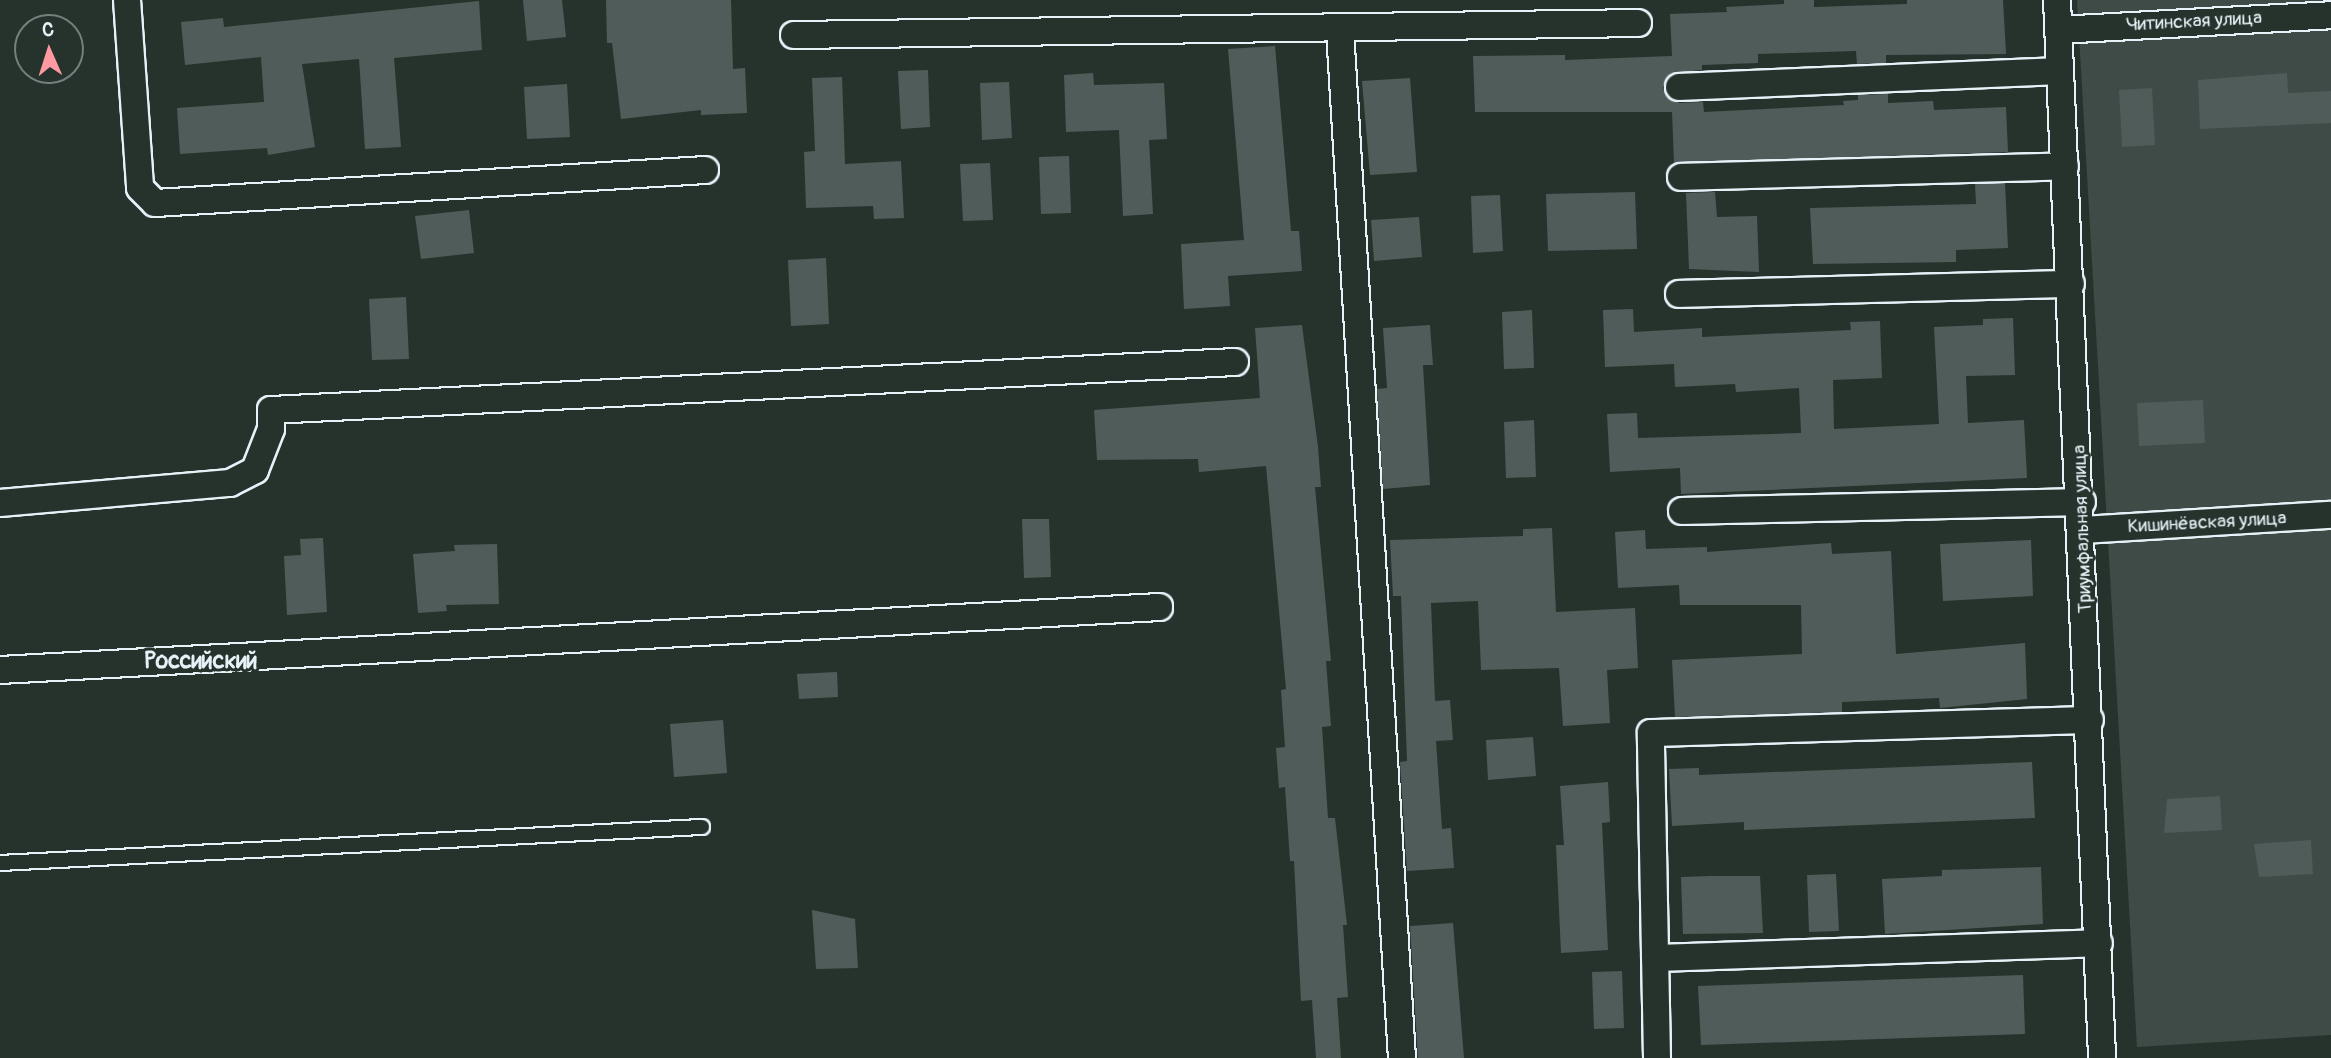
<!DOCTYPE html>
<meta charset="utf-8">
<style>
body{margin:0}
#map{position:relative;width:2331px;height:1058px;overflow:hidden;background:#26332d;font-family:Pangolin,sans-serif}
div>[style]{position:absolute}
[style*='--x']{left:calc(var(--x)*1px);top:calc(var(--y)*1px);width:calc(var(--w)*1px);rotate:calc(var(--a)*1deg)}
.green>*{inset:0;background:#3e4b47}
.building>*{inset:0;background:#505c59}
.roads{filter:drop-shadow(2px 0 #e8f1f8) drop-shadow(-2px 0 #e8f1f8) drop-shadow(0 2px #e8f1f8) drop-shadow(0 -2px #e8f1f8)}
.lane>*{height:14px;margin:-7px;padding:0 7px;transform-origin:7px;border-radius:7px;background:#26332d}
.street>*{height:26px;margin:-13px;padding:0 13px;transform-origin:13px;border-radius:13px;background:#26332d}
span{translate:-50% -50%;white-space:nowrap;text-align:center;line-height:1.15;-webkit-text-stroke:6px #26332d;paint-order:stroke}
.street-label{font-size:19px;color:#e8f1f8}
.quarter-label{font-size:23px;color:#e8f1f8;font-weight:700}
.north{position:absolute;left:14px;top:14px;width:70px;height:70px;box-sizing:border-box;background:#26332d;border:2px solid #747f7e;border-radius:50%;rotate:357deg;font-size:19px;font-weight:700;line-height:28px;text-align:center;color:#e8f1f8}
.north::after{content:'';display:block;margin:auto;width:24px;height:32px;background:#ff9aa2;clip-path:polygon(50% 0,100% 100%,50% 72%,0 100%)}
</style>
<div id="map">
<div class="green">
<i style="clip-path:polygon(2077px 0,2331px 0,2331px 1035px,2137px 1047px)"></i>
</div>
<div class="building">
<i style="clip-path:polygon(523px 0,562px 0,566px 37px,527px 41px)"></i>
<i style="clip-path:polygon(606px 0,731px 0,733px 69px,745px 68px,747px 113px,701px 115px,701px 110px,621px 119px,612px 43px,607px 43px)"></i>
<i style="clip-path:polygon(1784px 0,1814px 0,1814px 7px,1907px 4px,1907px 0,2003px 0,2006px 54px,1886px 55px,1886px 63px,1857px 64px,1856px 51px,1758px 54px,1758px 63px,1702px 65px,1702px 70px,1671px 73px,1663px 87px,1666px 96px,1679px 103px,1703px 102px,1704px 112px,1844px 105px,1843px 101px,1858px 100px,1858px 95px,1888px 94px,1888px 103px,1933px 101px,1934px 110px,2006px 107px,2008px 152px,1674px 163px,1672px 112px,1475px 112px,1473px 56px,1565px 55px,1565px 60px,1672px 56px,1670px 14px,1727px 12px,1726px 7px,1784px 4px)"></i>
<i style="clip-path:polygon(479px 1px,482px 50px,394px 58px,401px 147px,365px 149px,359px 59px,302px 64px,315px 147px,268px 155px,267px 148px,180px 154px,177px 108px,264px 102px,261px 57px,185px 65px,181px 22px,223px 18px,224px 27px)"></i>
<i style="clip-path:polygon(1275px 46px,1291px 231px,1299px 231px,1302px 271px,1228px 276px,1230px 306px,1184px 309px,1181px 244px,1244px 240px,1228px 49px)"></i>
<i style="clip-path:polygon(928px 70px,930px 127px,901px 129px,898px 71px)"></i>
<i style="clip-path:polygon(1093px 73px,1094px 85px,1164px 83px,1167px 139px,1149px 140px,1153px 214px,1123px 216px,1119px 130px,1066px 132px,1064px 75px)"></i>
<i style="clip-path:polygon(2287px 73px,2288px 93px,2331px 91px,2331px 123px,2200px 129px,2198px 80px)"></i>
<i style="clip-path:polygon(842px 77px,845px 164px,901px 161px,904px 218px,874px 219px,873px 206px,806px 208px,804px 152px,815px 151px,812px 78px)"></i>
<i style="clip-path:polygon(1410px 78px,1417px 172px,1370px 175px,1362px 81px)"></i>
<i style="clip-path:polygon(1009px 82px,1012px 138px,982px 140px,980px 83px)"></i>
<i style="clip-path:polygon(567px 84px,570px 137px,527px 139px,524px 87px)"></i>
<i style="clip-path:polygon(2152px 88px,2155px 145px,2122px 147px,2119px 90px)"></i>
<i style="clip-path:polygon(1069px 156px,1071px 213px,1041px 214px,1039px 157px)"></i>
<i style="clip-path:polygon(990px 163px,993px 220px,963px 221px,960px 164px)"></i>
<i style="clip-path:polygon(2005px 183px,2008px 248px,1956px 250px,1956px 262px,1813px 264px,1810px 208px,1976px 204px,1975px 184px)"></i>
<i style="clip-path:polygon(1635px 192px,1637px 249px,1548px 251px,1546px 194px)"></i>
<i style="clip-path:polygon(1715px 192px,1717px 217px,1757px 216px,1759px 272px,1689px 269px,1686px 193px)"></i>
<i style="clip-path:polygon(1500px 195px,1503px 251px,1473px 253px,1471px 196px)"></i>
<i style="clip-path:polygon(469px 210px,474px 253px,421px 259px,415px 216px)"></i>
<i style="clip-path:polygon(1419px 217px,1422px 257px,1374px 261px,1371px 220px)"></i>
<i style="clip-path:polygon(826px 258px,829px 324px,791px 326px,788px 260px)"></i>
<i style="clip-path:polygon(406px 297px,409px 359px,372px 360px,369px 299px)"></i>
<i style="clip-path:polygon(1633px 309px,1634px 332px,1702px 328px,1702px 337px,1851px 330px,1850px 322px,1880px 321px,1882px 378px,1833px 380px,1834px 429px,1939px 424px,1934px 327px,1983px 325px,1983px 319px,2013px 318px,2015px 375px,1966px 376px,1968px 423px,2024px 420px,2027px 478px,1681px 494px,1680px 468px,1610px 472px,1607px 414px,1637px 413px,1638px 438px,1801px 433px,1799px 388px,1736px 392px,1735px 384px,1675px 387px,1674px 364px,1605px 367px,1603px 310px)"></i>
<i style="clip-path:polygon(1532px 310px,1534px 368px,1504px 369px,1502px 312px)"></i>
<i style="clip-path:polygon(1302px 325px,1318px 447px,1321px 487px,1315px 487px,1331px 661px,1326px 661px,1331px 726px,1322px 727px,1328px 818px,1335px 818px,1347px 925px,1343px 925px,1348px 997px,1337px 998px,1341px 1058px,1316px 1058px,1312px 1000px,1301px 1001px,1294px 861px,1290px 861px,1285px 787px,1279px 788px,1276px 748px,1285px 747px,1281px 690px,1286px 689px,1266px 466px,1199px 472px,1198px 459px,1097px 460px,1094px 410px,1260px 398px,1255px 328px)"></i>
<i style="clip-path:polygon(1430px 325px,1433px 365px,1423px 365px,1430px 485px,1383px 489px,1377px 389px,1387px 388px,1383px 328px)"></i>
<i style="clip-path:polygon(2203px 400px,2205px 443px,2139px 446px,2137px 403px)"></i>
<i style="clip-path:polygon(1534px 420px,1536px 477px,1506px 478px,1504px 422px)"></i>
<i style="clip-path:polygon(1022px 519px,1049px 519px,1051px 577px,1024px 578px)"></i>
<i style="clip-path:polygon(1552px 528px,1556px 612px,1635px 608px,1638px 668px,1607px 670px,1610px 723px,1563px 726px,1559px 668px,1481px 670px,1478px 601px,1431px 603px,1435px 701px,1450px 700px,1453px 740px,1436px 741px,1442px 829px,1451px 828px,1454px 868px,1407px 871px,1400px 762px,1407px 761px,1401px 596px,1393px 596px,1390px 540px,1523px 536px,1523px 529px)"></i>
<i style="clip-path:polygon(1645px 530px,1646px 549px,1707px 547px,1707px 552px,1831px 543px,1832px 554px,1891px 551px,1896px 654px,2025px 643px,2027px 699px,1940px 708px,1939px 698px,1842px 702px,1842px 712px,1675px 717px,1672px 660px,1802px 654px,1801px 605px,1680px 605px,1679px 585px,1618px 588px,1615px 532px)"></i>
<i style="clip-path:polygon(323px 538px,327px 612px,287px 615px,284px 556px,301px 555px,300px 539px)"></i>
<i style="clip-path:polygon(2031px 540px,2033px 596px,1943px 601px,1940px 544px)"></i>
<i style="clip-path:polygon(497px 544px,499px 604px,446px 605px,447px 611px,418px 613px,413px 554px,455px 551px,454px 545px)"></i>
<i style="clip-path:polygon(837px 672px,838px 697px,799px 699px,797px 674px)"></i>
<i style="clip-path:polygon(723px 720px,727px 773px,674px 777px,670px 724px)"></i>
<i style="clip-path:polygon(1533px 737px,1536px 776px,1488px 780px,1486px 740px)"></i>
<i style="clip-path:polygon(2032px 762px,2035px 818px,1744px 830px,1744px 822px,1672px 826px,1669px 769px,1699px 768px,1699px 775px)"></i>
<i style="clip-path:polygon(1608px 782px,1610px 822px,1602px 823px,1608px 950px,1561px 953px,1556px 845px,1564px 845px,1560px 786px)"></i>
<i style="clip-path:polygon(2220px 796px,2222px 830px,2164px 833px,2167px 799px)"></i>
<i style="clip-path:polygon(2311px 840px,2313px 874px,2259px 877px,2254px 844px)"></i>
<i style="clip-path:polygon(2041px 867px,2043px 924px,1885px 934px,1882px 879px,1942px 876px,1942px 870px)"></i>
<i style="clip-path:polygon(1836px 874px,1839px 931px,1809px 932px,1807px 875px)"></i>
<i style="clip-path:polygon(1710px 876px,1760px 876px,1763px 933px,1683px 934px,1681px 877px)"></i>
<i style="clip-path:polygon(812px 910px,855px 919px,858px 968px,816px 969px)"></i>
<i style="clip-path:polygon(1453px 923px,1464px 1058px,1418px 1058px,1410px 926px)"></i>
<i style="clip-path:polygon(1622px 971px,1624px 1028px,1594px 1029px,1592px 972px)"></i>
<i style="clip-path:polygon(2023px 975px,2025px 1034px,1701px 1045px,1698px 986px)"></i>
</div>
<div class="roads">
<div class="lane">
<i style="--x:0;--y:863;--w:703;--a:-2.94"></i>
</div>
<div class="street">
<i style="--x:127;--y:0;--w:188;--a:86"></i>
<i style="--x:140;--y:188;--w:21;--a:45"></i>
<i style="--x:155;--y:203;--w:551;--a:-3.43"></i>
<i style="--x:2057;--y:0;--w:1059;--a:87.56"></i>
<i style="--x:1340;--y:30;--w:1030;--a:86.55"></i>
<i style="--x:2058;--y:30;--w:273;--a:-3.1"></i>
<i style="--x:794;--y:35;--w:844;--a:-0.81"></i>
<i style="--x:1679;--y:87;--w:381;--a:-2.4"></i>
<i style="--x:1681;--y:177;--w:384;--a:-1.6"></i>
<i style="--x:1679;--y:294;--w:392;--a:-1.5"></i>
<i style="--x:0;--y:503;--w:231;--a:-5"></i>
<i style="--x:230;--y:483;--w:28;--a:-27"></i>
<i style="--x:255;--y:470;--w:44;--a:-68.7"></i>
<i style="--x:271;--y:429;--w:19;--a:-90"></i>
<i style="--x:271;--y:410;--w:965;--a:-2.85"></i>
<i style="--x:1682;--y:511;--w:400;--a:-1.3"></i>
<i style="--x:2083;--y:530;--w:248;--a:-3.5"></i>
<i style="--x:0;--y:670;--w:1161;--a:-3.11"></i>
<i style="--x:1655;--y:958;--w:444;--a:-1.9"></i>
<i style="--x:1657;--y:1058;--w:325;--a:-91.1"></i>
<i style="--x:1651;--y:733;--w:439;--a:-1.7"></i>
</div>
</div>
<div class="street-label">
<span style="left:2194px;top:22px;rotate:-3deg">Читинская улица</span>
<span style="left:2207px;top:523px;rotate:-3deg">Кишинёвская улица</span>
<span style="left:2083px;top:529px;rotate:-92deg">Триумфальная улица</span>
</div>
<div class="quarter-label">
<span style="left:201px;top:661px">Российский</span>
</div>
<div class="north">С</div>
</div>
